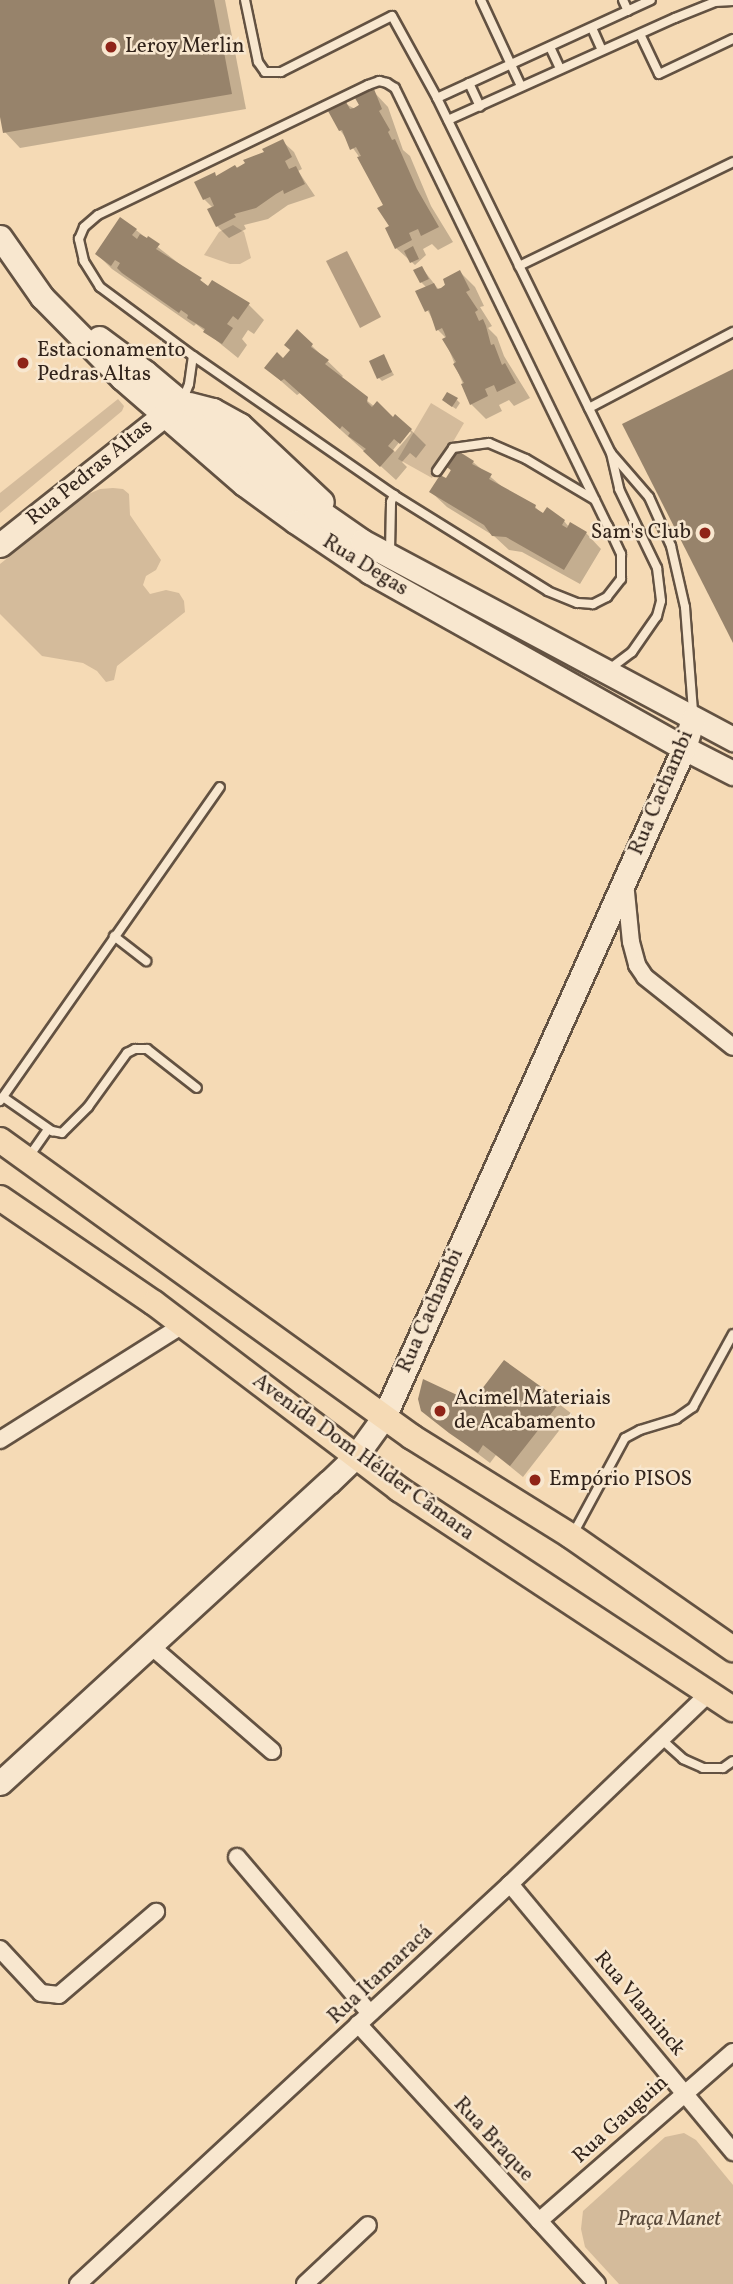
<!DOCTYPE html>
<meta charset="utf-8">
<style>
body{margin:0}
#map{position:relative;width:733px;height:2284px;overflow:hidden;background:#f5dab5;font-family:Vollkorn,serif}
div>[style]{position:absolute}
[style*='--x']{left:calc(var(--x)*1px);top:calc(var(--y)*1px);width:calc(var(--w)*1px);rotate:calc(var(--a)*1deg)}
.green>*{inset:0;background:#d4bb9b}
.water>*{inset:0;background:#b39c81}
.shadow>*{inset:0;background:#0003}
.building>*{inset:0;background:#97836b}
.roads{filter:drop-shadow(2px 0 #635242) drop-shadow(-2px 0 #635242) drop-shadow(0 2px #635242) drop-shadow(0 -2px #635242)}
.lane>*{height:8px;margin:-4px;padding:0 4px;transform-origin:4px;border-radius:4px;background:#f8e7cf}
.street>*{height:16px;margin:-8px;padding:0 8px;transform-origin:8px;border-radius:8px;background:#f8e7cf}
.secondary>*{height:23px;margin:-11.5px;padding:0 11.5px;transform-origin:11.5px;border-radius:11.5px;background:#f8e7cf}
.primary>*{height:24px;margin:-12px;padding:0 12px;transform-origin:12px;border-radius:12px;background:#f5dab5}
.dots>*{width:19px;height:19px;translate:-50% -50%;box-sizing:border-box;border:4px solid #f8e7cf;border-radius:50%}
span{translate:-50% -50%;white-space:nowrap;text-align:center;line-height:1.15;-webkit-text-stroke:5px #f8e7cf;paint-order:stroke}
.poi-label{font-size:21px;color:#32241b}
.left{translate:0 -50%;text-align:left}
.right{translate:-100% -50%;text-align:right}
.street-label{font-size:21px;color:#32241b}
.park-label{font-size:21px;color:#5a4a3b;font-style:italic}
</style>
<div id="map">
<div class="green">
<i style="clip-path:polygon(233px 225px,244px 232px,251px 258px,240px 264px,230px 264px,204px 255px,219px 232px)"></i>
<i style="clip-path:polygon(118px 399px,124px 406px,122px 411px,0 513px,0 493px)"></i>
<i style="clip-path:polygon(431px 403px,464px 423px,432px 478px,398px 459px)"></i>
<i style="clip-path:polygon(113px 488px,123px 489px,129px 494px,130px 515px,161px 560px,156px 570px,146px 576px,143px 585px,150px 594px,166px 590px,179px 593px,184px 601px,185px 612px,117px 666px,114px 680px,106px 682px,97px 671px,83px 663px,42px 656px,0 614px,0 564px,10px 556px,15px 542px,38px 530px,75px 500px,100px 489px)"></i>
<i style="clip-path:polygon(684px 2133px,696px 2140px,733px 2185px,733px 2284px,619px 2284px,585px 2247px,581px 2229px,583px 2211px,665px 2137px)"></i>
</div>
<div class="water">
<i style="clip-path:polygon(347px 251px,381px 317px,360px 328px,326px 261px)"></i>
</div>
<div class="shadow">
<i style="clip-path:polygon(0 0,225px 0,246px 109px,20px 148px,5px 132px,0 107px)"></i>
<i style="clip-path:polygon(373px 91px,388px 107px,403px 150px,410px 156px,431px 206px,453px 242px,438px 250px,432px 244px,423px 249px,426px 255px,415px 265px,396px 248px,385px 206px,360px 158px,340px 130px,346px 104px,355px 109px)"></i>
<i style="clip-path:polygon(282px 141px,294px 152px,302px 169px,298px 171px,315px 196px,288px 205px,268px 219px,244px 225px,246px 229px,229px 238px,217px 226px,213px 208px,204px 199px,217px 177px,267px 153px)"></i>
<i style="clip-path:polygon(136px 230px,209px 287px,249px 305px,264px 320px,254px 334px,248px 330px,242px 339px,247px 345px,238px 358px,196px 324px,194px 326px,112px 269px,97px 254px)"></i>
<i style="clip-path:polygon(422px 268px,439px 290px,460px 272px,475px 287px,484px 306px,480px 307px,492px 326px,488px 328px,497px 337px,504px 356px,530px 398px,514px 406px,509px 400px,499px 405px,502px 411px,486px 419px,471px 404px,445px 340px,447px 339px,438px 330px,418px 292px,427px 288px,421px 282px)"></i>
<i style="clip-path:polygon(evenodd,312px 346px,343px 376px,340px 379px,375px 407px,411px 430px,426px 445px,416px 458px,410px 453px,402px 462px,407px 467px,396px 480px,300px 393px,297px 395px,266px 368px,312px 346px,409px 430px,411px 433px,395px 452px,393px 450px,409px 430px)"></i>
<i style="clip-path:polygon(383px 356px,394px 375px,382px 381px,379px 378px)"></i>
<i style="clip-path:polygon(457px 400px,460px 403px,456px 409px,447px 403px)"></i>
<i style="clip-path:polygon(473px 462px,506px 490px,535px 507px,544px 515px,564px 521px,569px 527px,571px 524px,586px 533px,601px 549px,580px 584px,522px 552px,509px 550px,494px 536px,447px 507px,431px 492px,447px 481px,452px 472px,447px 466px)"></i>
<i style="clip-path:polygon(504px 1362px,572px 1414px,523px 1477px,496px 1455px,490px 1463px,431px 1418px,473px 1404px)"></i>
</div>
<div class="building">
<i style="clip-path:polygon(0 0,214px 0,232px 94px,3px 133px,0 117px)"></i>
<i style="clip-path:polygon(374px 89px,382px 109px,379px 111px,390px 130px,388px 132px,392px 140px,395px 139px,417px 189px,439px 227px,421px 236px,418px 229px,409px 233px,412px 240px,395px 249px,385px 228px,389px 226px,377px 208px,383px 205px,357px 157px,361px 156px,356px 147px,350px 150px,342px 130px,339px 131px,328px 111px,346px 102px,350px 109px,354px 108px,359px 105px,355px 98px)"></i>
<i style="clip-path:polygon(283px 139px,292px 157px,285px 161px,289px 169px,296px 166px,305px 184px,284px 194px,283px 190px,276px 194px,256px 208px,234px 214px,236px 217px,216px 227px,207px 209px,214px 206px,210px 197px,203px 200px,194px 182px,215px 172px,216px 176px,235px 165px,237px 168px,245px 163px,243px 160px,264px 152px,262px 149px)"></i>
<i style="clip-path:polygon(120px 217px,137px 229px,132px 235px,137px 239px,140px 234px,147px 238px,148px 236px,160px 244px,156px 249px,202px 278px,200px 280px,208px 286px,212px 280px,250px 303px,238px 320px,233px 316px,227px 324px,233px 328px,222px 344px,203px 332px,205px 329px,187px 318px,188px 315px,181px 310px,179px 313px,122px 273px,117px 268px,120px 263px,115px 260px,111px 266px,95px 254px)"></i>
<i style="clip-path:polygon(413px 246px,419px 259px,410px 263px,404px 251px)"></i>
<i style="clip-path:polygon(422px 266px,429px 279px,420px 283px,413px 270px)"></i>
<i style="clip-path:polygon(460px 270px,470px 290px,466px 292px,478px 310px,475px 312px,479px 321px,483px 319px,486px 326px,491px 345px,494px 344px,502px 365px,505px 363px,516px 383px,497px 392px,494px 385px,485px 389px,488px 396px,470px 405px,461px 384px,464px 383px,453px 364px,456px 362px,442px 339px,446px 337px,444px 332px,442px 328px,436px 331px,429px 310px,425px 312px,415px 291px,434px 283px,437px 289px,441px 288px,445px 285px,443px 279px)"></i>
<i style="clip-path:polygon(297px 329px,313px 344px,311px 347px,329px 360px,325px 364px,368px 397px,367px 402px,372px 407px,377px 401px,393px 417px,395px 414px,412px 429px,400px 444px,394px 439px,388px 446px,394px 451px,380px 467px,363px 451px,366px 449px,348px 436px,350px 433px,342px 426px,340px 429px,284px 379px,281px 381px,264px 368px,277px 352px,283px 358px,290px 350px,284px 345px)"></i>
<i style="clip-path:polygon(384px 354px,392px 372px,377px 379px,369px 361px)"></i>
<i style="clip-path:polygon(733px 369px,733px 643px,622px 424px)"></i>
<i style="clip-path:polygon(447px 392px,458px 398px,452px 407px,442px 400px)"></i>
<i style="clip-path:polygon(455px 449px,474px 461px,472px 464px,492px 474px,489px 479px,536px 505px,535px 508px,543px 513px,547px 507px,565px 520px,562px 525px,567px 528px,570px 522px,587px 532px,564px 570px,506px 537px,492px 536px,484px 525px,429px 492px,440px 475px,446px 478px,451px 470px,445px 466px)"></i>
<i style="clip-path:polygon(504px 1360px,561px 1401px,510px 1466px,483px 1445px,478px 1453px,449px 1433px,421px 1411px,418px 1399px,423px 1379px,472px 1402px)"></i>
</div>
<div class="roads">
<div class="lane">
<i style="--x:245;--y:0;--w:63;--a:78.2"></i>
<i style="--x:258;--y:62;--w:12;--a:55"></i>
<i style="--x:265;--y:72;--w:16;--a:0"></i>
<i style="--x:281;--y:72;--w:124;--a:-26.8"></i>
<i style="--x:392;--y:16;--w:94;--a:61.2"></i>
<i style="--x:437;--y:98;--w:395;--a:63.9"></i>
<i style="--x:611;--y:453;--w:37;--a:77"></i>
<i style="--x:619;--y:489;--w:88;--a:64.3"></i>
<i style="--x:657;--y:568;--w:33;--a:83"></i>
<i style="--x:661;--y:601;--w:16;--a:105"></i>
<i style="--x:657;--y:616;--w:44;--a:124.8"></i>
<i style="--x:632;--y:652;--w:30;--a:143"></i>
<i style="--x:481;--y:0;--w:95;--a:65.1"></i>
<i style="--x:623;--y:0;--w:12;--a:66"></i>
<i style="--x:592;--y:28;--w:24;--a:66"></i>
<i style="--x:640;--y:34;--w:44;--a:64.6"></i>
<i style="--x:659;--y:74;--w:82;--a:-25.3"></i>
<i style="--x:550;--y:47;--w:23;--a:65"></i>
<i style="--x:469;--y:83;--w:26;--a:65"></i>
<i style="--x:437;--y:98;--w:235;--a:-24.6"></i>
<i style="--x:448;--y:120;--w:249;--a:-24.2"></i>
<i style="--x:675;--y:18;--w:43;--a:-21.8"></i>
<i style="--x:715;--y:2;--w:18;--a:-3"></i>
<i style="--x:519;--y:266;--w:238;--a:-25.9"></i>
<i style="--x:183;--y:399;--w:16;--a:-68"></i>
<i style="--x:189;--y:384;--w:28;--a:-82"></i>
<i style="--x:193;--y:356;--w:116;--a:-143.4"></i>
<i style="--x:100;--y:287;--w:31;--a:-122"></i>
<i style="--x:84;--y:261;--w:23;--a:-103"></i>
<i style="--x:79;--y:239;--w:13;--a:-67"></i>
<i style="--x:84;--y:227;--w:18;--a:-41"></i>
<i style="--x:98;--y:215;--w:300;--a:-25.7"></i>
<i style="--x:368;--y:85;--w:12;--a:-20"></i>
<i style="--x:379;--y:81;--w:8;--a:14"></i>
<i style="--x:387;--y:83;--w:9;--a:32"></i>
<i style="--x:395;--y:88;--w:487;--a:64.1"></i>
<i style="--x:608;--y:526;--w:31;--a:65"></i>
<i style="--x:621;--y:554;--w:25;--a:90"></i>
<i style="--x:621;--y:579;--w:23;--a:128"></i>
<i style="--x:607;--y:597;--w:16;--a:153"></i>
<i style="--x:593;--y:604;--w:16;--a:-176"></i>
<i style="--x:577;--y:603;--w:31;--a:-158"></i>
<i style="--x:548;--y:591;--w:181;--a:-148.1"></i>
<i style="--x:394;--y:495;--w:244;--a:-145.3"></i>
<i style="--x:589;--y:408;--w:163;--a:-27.8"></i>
<i style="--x:611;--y:453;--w:58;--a:49.2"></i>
<i style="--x:649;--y:497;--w:54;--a:65.8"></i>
<i style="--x:671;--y:546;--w:63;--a:77.1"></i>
<i style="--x:685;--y:607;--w:105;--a:85.6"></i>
<i style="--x:437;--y:471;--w:28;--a:-55"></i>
<i style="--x:453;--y:448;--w:36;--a:-8"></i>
<i style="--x:489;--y:443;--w:40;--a:23.4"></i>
<i style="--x:526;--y:459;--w:80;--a:30.7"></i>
<i style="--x:390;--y:551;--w:49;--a:-88.8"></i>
<i style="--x:391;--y:502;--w:8;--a:-67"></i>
<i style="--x:114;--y:936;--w:41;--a:38"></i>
<i style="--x:3;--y:1097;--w:60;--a:34.8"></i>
<i style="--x:52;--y:1131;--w:10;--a:11"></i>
<i style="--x:62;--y:1133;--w:37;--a:-45"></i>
<i style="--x:88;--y:1107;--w:67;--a:-54.2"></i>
<i style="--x:127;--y:1053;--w:9;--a:-27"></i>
<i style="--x:135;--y:1049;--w:12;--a:0"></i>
<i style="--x:147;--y:1049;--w:63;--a:38"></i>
<i style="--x:0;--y:1101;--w:383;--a:-55"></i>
<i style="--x:28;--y:1158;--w:35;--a:-55"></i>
<i style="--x:573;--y:1534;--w:109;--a:-61.6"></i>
<i style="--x:625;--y:1438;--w:17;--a:-28"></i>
<i style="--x:640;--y:1430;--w:38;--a:-17"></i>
<i style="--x:676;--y:1419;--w:21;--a:-35"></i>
<i style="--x:693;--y:1407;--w:83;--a:-61.3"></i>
<i style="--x:661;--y:1739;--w:30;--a:42"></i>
<i style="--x:683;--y:1759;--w:22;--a:24"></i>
<i style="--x:703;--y:1768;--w:20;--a:0"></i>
<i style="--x:723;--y:1768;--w:12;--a:-35"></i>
</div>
<div class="street">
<i style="--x:625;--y:882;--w:60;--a:84.3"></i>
<i style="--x:631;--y:942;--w:24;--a:75"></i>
<i style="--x:637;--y:965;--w:14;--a:56"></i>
<i style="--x:645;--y:977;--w:112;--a:38.5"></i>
<i style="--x:0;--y:1440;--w:214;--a:-32.2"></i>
<i style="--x:152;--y:1647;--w:159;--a:40.9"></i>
<i style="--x:237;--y:1857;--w:205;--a:49.6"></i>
<i style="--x:510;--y:1884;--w:349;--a:50.2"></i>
<i style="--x:0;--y:1949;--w:60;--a:47"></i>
<i style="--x:41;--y:1993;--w:18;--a:6"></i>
<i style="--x:59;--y:1995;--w:128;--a:-40.6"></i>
<i style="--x:358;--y:2024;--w:353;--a:47.4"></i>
<i style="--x:539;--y:2221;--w:257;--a:-41.1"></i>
<i style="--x:78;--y:2284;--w:589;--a:-42.8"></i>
<i style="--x:510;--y:1884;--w:276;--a:-43.8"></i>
<i style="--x:305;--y:2284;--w:86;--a:-43.1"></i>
</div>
<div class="secondary">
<i style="--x:0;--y:237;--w:73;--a:55"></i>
<i style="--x:42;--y:297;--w:114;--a:45.4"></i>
<i style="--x:122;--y:378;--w:162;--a:41"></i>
<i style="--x:244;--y:484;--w:64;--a:36.2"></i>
<i style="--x:296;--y:522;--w:89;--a:34"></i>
<i style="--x:370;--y:572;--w:360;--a:29.3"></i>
<i style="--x:684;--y:748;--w:55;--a:27"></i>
<i style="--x:99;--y:338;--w:57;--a:36.5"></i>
<i style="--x:145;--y:372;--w:163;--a:40"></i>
<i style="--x:270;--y:477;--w:112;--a:34.8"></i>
<i style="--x:362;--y:541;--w:421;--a:28.1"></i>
<i style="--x:189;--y:404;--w:25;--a:14"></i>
<i style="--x:213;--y:410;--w:31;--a:29"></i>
<i style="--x:240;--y:425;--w:112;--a:43.2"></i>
<i style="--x:0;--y:545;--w:221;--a:-38.4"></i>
<i style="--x:0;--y:1783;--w:446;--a:-42.5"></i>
<i style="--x:329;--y:1482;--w:36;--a:-44"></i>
<i style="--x:355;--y:1457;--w:49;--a:-54.1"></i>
<i style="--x:384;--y:1417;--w:733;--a:-65.85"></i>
<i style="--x:684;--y:748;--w:30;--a:-73"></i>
</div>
<div class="primary">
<i style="--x:0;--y:1140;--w:508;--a:35.79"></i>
<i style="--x:412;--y:1437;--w:187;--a:31.9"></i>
<i style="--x:571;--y:1536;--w:198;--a:34.9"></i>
<i style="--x:0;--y:1198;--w:186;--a:34.3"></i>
<i style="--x:154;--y:1303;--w:308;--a:37.2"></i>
<i style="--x:399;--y:1489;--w:400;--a:33.4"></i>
</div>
</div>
<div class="dots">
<i style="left:111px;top:47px;background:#8f2418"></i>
<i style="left:23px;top:363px;background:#8f2418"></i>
<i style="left:705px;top:533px;background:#8f2418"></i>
<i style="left:440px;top:1411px;background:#8f2418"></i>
<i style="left:535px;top:1480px;background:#8f2418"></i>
</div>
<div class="poi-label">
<span class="left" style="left:125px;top:47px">Leroy Merlin</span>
<span class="left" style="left:37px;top:363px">Estacionamento<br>Pedras Altas</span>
<span class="right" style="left:691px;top:533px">Sam's Club</span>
<span class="left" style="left:454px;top:1411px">Acimel Materiais<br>de Acabamento</span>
<span class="left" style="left:549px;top:1480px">Empório PISOS</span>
</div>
<div class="street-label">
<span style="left:90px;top:473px;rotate:-39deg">Rua Pedras Altas</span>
<span style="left:365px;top:566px;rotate:32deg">Rua Degas</span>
<span style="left:662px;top:793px;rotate:-67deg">Rua Cachambi</span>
<span style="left:431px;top:1311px;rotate:-66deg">Rua Cachambi</span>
<span style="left:363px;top:1458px;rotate:36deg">Avenida Dom Hélder Câmara</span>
<span style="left:381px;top:1975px;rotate:-43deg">Rua Itamaracá</span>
<span style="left:639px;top:2004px;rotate:50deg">Rua Vlaminck</span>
<span style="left:621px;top:2120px;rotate:-42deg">Rua Gauguin</span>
<span style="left:493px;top:2140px;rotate:47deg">Rua Braque</span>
</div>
<div class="park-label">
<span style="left:669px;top:2220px">Praça Manet</span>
</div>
</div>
